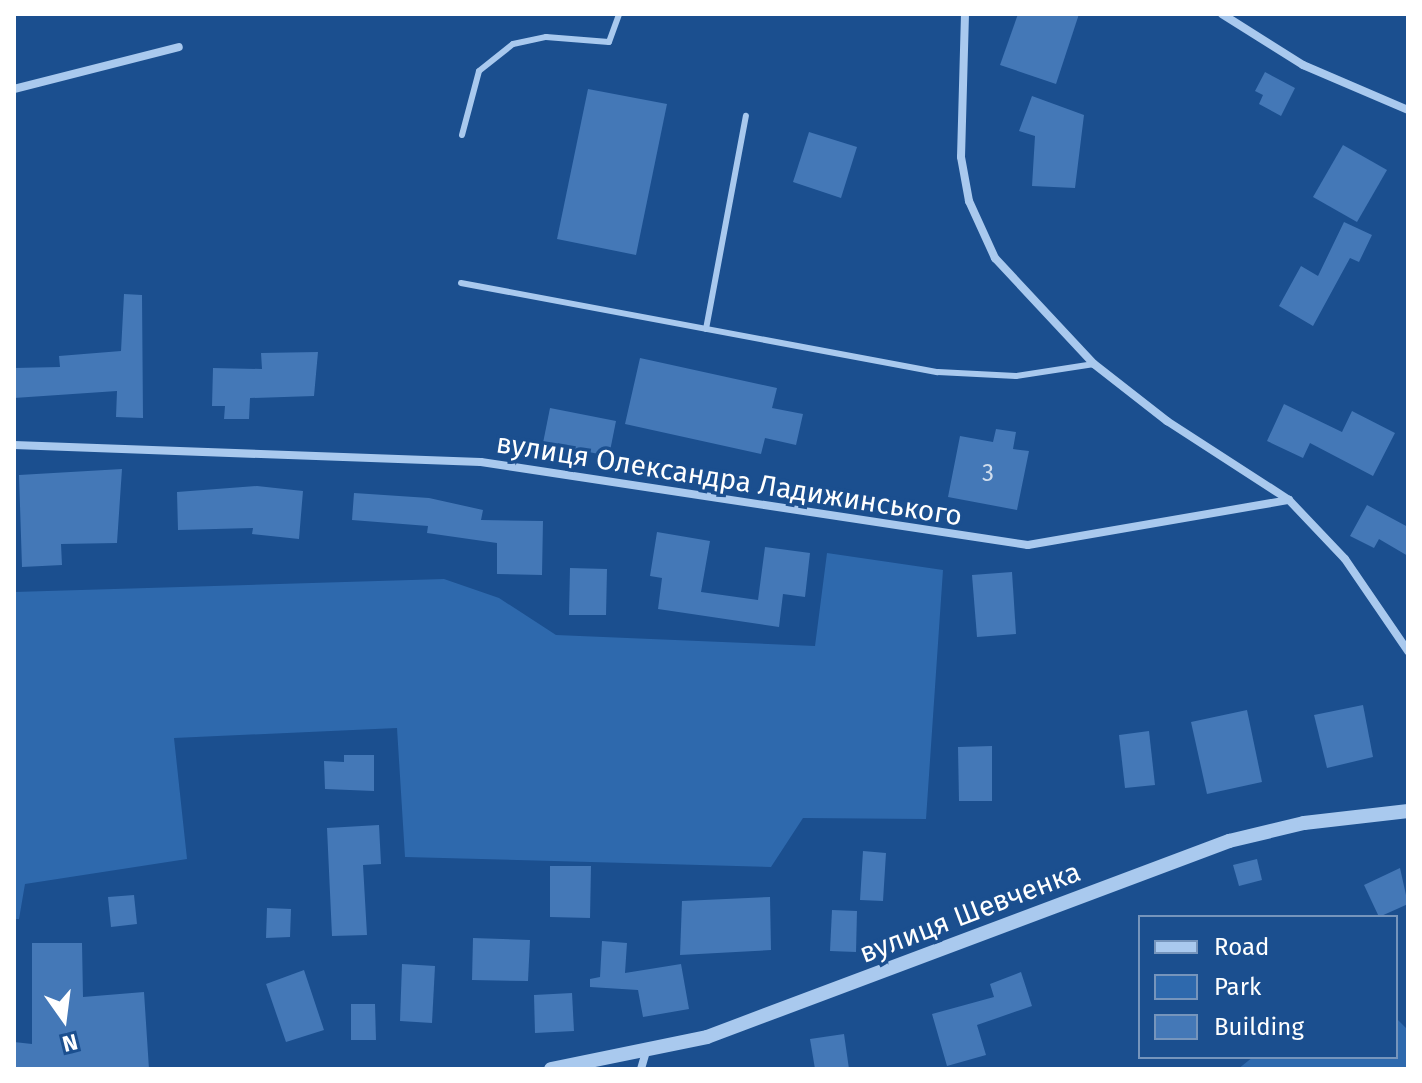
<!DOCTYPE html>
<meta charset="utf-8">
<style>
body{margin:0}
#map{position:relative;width:1422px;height:1083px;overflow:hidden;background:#1b4f8f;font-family:"Fira Sans",sans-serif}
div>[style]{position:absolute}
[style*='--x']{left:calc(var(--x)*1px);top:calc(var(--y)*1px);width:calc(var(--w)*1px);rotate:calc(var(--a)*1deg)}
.green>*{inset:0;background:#2e69ad}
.building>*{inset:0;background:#4478b7}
.service>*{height:6px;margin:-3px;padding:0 3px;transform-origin:3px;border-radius:3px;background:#a9c9ee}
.minor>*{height:8px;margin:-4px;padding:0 4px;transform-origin:4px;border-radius:4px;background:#a9c9ee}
.tertiary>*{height:14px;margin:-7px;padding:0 7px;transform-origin:7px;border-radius:7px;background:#a9c9ee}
span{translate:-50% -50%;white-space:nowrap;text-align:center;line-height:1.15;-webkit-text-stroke:7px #1b4f8f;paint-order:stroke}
.number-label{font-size:24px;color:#d0dded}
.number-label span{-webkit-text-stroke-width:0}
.street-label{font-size:28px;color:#fff}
.frame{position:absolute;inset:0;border:16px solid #fff;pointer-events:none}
.legend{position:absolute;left:1138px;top:915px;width:260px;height:144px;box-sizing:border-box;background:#1b4f8f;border:2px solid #7695bc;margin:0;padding:10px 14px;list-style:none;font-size:24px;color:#fff}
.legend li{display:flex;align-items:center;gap:16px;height:40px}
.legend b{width:40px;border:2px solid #7695bc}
.north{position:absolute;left:24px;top:979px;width:80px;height:80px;-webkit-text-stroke:6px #1b4f8f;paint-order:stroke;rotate:166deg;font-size:22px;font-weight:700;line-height:32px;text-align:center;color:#fff}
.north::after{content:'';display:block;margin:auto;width:28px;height:36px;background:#fff;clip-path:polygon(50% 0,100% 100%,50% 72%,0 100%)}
</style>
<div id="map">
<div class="green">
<i style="clip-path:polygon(827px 553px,943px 570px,926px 819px,803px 818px,771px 867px,405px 857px,397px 728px,174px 738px,187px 859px,25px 884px,19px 919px,14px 919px,14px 592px,444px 579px,499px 598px,556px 635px,815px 646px)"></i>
<i style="clip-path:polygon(1396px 1018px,1408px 1030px,1408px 1069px,1238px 1069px,1253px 1057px,1396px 1057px)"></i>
</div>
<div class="building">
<i style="clip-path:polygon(1018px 14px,1079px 14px,1056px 84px,1000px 65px)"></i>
<i style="clip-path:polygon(1265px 72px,1295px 88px,1281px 116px,1259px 104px,1263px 95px,1255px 91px)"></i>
<i style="clip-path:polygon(588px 89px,667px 104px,636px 255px,557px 239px)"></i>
<i style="clip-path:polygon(1032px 96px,1084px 115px,1075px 188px,1032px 186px,1035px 136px,1019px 131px)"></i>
<i style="clip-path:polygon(809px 132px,857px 147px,841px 198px,793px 182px)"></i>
<i style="clip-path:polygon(1343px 145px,1387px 170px,1357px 222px,1313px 197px)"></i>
<i style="clip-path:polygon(1344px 222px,1372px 235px,1359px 262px,1350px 258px,1313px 326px,1279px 306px,1301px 266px,1318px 276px)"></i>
<i style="clip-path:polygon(124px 294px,142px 295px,143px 418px,116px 417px,117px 391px,14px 398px,14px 368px,60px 367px,59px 356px,121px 351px)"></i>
<i style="clip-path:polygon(318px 352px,314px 396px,250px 398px,249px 419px,224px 419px,225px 406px,212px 406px,213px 368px,262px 369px,261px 353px)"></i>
<i style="clip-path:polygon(640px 358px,777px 388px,772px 408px,803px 414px,796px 445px,765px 438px,761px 454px,625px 424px)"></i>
<i style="clip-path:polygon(1284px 404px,1342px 432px,1352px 411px,1395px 433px,1373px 476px,1310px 443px,1303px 458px,1267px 441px)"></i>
<i style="clip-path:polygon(550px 408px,616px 421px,609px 456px,543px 443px)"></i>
<i style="clip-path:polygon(996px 429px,1016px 432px,1013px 449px,1029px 451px,1017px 510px,948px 497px,960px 436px,993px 442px)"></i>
<i style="clip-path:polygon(122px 469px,117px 543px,61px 544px,62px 565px,22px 567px,19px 475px)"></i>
<i style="clip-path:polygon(257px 486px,303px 491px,299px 539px,252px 534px,253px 528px,178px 530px,177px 492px)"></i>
<i style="clip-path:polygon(354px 493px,429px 498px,483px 510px,481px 520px,543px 521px,542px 575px,497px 574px,497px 543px,427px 533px,428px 526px,352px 520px)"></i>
<i style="clip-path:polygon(1367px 505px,1408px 527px,1408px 556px,1379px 539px,1374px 548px,1350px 536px)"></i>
<i style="clip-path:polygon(657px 532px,710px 541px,701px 592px,758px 600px,765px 547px,810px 553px,805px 597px,783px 594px,779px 627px,658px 609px,662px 578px,650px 576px)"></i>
<i style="clip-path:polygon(570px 568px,607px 569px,606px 615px,569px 615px)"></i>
<i style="clip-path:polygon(1012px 572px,1016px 634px,977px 637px,972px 575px)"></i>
<i style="clip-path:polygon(1363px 705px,1373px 757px,1327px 768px,1314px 715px)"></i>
<i style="clip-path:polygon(1247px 710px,1262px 782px,1207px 794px,1191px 722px)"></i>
<i style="clip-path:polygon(1149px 731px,1155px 785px,1125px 788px,1119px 735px)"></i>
<i style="clip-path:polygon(992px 746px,992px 801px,959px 801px,958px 747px)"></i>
<i style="clip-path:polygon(344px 755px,374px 755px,374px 791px,325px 789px,324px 761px,344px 762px)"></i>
<i style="clip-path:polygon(379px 825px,381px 864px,363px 865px,367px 935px,332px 936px,327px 828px)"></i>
<i style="clip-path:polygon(863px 851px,886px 853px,883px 901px,860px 900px)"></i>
<i style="clip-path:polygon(1257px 859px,1262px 880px,1239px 886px,1233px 865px)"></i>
<i style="clip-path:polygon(550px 866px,591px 866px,590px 918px,550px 917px)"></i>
<i style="clip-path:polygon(1400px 868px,1408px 904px,1379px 917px,1364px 885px)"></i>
<i style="clip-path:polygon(134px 895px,137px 924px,111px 927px,108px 897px)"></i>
<i style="clip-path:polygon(770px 897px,771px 950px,680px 955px,682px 901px)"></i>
<i style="clip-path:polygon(267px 908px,291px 909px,290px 937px,266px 938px)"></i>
<i style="clip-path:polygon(832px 910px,857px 911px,856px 952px,830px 951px)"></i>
<i style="clip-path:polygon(473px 938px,530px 940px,528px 981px,472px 980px)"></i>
<i style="clip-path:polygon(602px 941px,627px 943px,625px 973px,681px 964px,689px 1009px,643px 1017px,638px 990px,590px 987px,590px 979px,600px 977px)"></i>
<i style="clip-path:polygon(32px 943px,82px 943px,83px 997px,144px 992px,149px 1069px,14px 1069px,14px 1042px,32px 1044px)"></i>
<i style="clip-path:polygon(402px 964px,435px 966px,432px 1023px,400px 1021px)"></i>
<i style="clip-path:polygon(304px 970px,324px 1030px,286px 1042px,266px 984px)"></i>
<i style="clip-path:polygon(1021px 972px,1032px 1006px,977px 1025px,986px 1055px,947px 1066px,932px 1014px,994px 997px,990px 984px)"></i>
<i style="clip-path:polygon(572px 993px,574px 1031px,535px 1033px,534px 995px)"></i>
<i style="clip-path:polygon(351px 1004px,375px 1004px,376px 1040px,351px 1040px)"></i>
<i style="clip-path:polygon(844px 1034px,849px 1069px,815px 1069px,810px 1039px)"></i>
</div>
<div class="service">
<i style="--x:462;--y:135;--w:66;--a:-75.1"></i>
<i style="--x:479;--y:71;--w:43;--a:-38.5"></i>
<i style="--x:513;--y:44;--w:34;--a:-12"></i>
<i style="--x:546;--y:37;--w:63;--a:4.5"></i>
<i style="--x:609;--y:42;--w:30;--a:-70"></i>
<i style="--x:461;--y:283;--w:485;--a:10.6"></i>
<i style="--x:938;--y:372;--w:78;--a:2.9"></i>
<i style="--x:1016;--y:376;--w:79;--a:-8.7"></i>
<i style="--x:706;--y:329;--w:217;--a:-79.4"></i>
</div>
<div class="minor">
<i style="--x:965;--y:14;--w:143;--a:91.6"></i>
<i style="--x:961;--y:157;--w:45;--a:79.7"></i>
<i style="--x:969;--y:201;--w:63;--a:65.5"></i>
<i style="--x:995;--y:258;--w:145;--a:47"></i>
<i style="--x:1094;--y:364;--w:93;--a:38"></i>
<i style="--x:1167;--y:421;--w:145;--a:32.9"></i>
<i style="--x:1289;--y:500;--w:81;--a:46.5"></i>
<i style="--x:1345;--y:559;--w:112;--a:55.6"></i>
<i style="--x:1222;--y:14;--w:96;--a:32.2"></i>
<i style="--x:1303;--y:65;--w:114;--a:23.2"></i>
<i style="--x:14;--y:89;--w:170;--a:-14.3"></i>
<i style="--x:14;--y:445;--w:467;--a:2.1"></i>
<i style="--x:481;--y:462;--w:553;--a:8.63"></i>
<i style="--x:1028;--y:545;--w:265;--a:-9.8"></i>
<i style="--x:641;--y:1069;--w:19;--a:-74"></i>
</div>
<div class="tertiary">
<i style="--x:551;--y:1069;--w:159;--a:-11.6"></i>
<i style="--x:707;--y:1037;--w:558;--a:-20.58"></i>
<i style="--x:1229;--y:841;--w:77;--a:-13.5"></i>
<i style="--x:1304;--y:823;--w:105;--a:-6.6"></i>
</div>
<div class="number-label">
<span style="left:988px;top:474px">3</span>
</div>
<div class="street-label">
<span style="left:729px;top:480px;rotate:9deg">вулиця Олександра Ладижинського</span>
<span style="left:970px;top:913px;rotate:-21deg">вулиця Шевченка</span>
</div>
<div class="frame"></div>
<ul class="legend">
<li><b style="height:10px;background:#a9c9ee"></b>Road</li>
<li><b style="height:22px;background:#2e69ad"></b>Park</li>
<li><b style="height:22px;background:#4478b7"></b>Building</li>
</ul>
<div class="north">N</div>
</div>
